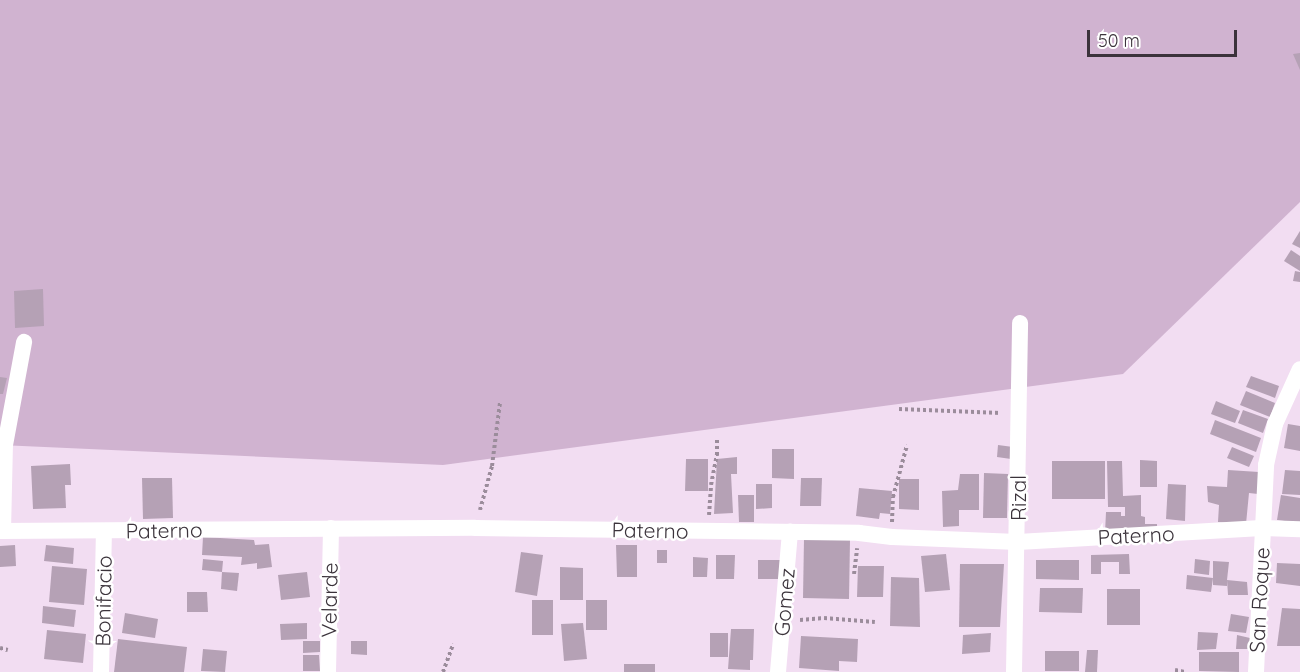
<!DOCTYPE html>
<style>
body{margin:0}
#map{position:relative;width:1300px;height:672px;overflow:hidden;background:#f2ddf2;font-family:Quicksand,sans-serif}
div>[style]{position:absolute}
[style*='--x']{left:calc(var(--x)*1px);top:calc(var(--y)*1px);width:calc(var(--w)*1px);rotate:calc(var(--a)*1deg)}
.green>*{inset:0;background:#d0b3d0}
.building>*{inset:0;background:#b5a1b5}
.path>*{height:4px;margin-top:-2px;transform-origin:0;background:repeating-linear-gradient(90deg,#9b8c9b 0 3px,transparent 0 6px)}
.street>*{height:16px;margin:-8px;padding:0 8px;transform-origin:8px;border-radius:8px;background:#fff}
span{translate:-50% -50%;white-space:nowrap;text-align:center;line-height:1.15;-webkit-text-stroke:5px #fff;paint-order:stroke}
.street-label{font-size:21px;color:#3b333b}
.scale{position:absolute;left:1087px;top:30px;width:150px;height:27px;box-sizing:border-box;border:3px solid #3b333b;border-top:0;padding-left:8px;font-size:18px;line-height:21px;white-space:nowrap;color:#3b333b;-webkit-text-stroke:4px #fff;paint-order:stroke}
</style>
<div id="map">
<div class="green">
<i style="clip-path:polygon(0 0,1300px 0,1300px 202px,1123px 374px,443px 465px,0 445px)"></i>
</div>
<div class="building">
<i style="clip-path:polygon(1300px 53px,1300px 70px,1293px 54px)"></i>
<i style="clip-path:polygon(1300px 231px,1300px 248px,1292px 244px)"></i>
<i style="clip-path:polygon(1291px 250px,1300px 256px,1300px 271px,1284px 261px)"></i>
<i style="clip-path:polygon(1295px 271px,1300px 272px,1300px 282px,1293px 281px)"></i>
<i style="clip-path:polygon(43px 289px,44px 326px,15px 328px,14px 291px)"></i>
<i style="clip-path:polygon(1251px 376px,1279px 386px,1275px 398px,1246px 387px)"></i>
<i style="clip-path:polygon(0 377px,7px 378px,3px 394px,0 394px)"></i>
<i style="clip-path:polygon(1246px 391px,1275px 403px,1270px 417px,1240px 405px)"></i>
<i style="clip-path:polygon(1216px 401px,1240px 411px,1235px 423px,1211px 414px)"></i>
<i style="clip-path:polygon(1243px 410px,1268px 419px,1263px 433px,1238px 423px)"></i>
<i style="clip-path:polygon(1215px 420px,1261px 438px,1256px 452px,1210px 434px)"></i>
<i style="clip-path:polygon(1288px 424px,1300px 426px,1300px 451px,1284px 448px)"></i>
<i style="clip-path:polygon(998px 445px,1013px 447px,1011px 459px,997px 457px)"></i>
<i style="clip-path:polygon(1232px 447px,1254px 456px,1249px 467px,1227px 458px)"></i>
<i style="clip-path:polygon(772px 449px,794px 449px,794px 479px,772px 478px)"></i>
<i style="clip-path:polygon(737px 457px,737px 474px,731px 474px,733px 513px,714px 514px,717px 459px)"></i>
<i style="clip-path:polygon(686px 459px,708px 459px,708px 491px,685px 491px)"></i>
<i style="clip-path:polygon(1140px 460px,1157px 461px,1157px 487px,1140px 487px)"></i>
<i style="clip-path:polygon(1052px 461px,1105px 461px,1105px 499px,1052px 499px)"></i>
<i style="clip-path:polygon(1107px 461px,1122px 461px,1123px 496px,1141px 495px,1141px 516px,1145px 517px,1145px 524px,1157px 524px,1157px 534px,1105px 533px,1106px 512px,1121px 512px,1121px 516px,1125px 516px,1125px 507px,1108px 507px)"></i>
<i style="clip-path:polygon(70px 464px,71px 485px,65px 485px,66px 508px,33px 509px,31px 466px)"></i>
<i style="clip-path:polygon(1228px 470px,1259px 472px,1258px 494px,1249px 493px,1246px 524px,1218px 522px,1219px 505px,1208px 502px,1207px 486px,1227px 487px)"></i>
<i style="clip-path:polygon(1285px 470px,1300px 471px,1300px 495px,1282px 494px)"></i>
<i style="clip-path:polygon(984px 473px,1008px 474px,1007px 518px,983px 518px)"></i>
<i style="clip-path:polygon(960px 474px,979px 474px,979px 510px,959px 510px,959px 526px,943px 527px,942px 491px,958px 490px)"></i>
<i style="clip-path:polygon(142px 478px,172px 478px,173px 518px,143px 519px)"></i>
<i style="clip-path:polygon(801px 478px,822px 478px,821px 506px,800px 506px)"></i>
<i style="clip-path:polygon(899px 479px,919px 479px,919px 510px,899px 509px)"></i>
<i style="clip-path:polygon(756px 484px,772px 484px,772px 508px,756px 509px)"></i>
<i style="clip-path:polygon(1168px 484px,1186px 485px,1185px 521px,1166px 519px)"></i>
<i style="clip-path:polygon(859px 488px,892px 491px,890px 514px,880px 513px,879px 519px,856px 516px)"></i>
<i style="clip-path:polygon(738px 495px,754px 495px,754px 522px,739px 522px)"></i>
<i style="clip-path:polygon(1281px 495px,1300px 498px,1300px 523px,1277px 520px)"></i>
<i style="clip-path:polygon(203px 537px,254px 540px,255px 545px,269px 544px,272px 567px,257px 569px,257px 563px,241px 565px,242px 557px,202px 555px)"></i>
<i style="clip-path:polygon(804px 539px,850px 540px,849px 599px,803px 598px)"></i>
<i style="clip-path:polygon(15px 545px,16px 566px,0 567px,0 546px)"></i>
<i style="clip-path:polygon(46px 545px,74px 548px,73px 564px,44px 561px)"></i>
<i style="clip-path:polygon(616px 545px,637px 545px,637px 577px,617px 577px)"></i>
<i style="clip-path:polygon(657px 550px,667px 550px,667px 563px,657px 563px)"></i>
<i style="clip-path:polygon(521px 552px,543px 555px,537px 596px,515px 592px)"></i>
<i style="clip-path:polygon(946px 554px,950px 590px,925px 592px,921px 556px)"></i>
<i style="clip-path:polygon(1129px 554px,1130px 574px,1119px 574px,1119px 562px,1101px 562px,1101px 574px,1091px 574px,1091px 555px)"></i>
<i style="clip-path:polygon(716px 555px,735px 555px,734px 579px,716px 579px)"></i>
<i style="clip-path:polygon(693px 557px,708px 558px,707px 577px,693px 577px)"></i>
<i style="clip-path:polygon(203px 559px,223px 561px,222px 572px,202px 570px)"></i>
<i style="clip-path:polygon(1195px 559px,1210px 561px,1209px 575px,1194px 573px)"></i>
<i style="clip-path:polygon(758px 560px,780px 560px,779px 579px,758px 579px)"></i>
<i style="clip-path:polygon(1036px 560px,1079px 560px,1079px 580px,1036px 579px)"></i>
<i style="clip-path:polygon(1213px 561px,1229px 562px,1227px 580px,1247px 582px,1248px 595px,1228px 595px,1227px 580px,1227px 586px,1213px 585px,1213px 578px,1211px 592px,1186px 589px,1187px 575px,1213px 578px)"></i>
<i style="clip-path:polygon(1277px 563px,1300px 564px,1300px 586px,1276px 583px)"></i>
<i style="clip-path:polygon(960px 564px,1004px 564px,1000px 627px,959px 627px)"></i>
<i style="clip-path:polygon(52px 566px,87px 569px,84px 605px,49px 602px)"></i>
<i style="clip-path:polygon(858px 566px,884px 566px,883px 597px,857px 597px)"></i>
<i style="clip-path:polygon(560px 567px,583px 568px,583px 600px,560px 600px)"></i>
<i style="clip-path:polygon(222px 572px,239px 573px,237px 591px,221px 589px)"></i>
<i style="clip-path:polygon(307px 572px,310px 597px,281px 600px,278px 575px)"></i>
<i style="clip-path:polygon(891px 577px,919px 578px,920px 627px,890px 626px)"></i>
<i style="clip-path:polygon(1040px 588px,1083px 588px,1082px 613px,1039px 612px)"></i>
<i style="clip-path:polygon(1107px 589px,1140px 589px,1140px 625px,1107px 625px)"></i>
<i style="clip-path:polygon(187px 592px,207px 592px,208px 612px,187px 612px)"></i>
<i style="clip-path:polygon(532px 600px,553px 600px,553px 635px,532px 635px)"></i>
<i style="clip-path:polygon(586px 600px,607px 600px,607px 630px,586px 630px)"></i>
<i style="clip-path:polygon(43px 606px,76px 610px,74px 627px,42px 623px)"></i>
<i style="clip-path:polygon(1282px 608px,1300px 609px,1300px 646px,1277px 646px)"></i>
<i style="clip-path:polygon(125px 613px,158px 619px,155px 638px,122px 633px)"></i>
<i style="clip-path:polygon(1231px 614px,1249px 617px,1246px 633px,1228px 631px)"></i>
<i style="clip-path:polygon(307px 623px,307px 639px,281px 640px,280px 624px)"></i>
<i style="clip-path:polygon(583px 623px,587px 659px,564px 661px,561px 624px)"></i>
<i style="clip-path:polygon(731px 629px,754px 629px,753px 660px,750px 660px,750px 670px,728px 669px)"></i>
<i style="clip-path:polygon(47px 630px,86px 634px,83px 663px,44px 659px)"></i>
<i style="clip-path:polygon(1198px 632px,1218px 633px,1216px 649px,1197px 650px)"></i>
<i style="clip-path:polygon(710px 633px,728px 633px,728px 657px,710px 657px)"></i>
<i style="clip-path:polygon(991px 633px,990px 652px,962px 654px,963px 635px)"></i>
<i style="clip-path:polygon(1237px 635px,1250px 638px,1249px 649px,1236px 649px)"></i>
<i style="clip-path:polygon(801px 636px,858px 639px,857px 662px,839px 661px,839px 671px,799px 668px)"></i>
<i style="clip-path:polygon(118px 639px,187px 647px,184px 672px,114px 672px)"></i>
<i style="clip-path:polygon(303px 641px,320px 641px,320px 652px,303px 653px)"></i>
<i style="clip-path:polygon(351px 641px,367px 641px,367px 655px,351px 654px)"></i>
<i style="clip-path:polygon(203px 649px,227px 651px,225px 672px,201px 671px)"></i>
<i style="clip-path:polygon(1087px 650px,1098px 650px,1097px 672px,1085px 672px)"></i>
<i style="clip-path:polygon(1045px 651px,1079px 651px,1079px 671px,1045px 671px)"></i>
<i style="clip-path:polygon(1199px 652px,1239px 652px,1239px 672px,1199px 671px)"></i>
<i style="clip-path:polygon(303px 655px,319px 655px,320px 671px,303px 671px)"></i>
<i style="clip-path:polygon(624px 664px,655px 664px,655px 672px,624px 672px)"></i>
</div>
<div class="path">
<i style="--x:899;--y:409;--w:102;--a:2.2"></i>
<i style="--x:480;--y:510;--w:46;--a:-74.7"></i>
<i style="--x:492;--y:466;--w:64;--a:-82.8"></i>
<i style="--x:709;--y:515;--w:30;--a:-86"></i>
<i style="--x:711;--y:485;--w:31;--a:-79"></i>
<i style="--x:717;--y:455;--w:18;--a:-90"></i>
<i style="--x:892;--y:522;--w:25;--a:-88"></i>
<i style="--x:893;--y:497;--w:54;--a:-74.9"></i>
<i style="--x:854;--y:574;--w:26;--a:-83"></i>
<i style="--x:800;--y:620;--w:24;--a:-5"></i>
<i style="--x:824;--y:618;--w:51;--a:4.5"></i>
<i style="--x:0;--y:648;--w:8;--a:14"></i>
<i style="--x:1175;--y:670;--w:10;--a:11"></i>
<i style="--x:443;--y:672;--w:30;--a:-70"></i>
</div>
<div class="street">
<i style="--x:0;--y:531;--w:475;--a:-0.4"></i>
<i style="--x:475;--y:528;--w:384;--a:0.7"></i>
<i style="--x:859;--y:533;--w:33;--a:7"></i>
<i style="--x:892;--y:537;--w:126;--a:2.3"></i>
<i style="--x:1018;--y:542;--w:244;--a:-3.3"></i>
<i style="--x:1262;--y:528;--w:38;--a:2"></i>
<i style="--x:3;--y:531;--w:86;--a:-88.7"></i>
<i style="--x:5;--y:445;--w:105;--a:-79.5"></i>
<i style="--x:101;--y:672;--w:141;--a:-88.8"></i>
<i style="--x:328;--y:672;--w:144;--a:-88.8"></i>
<i style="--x:778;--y:672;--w:141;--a:-85.1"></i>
<i style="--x:1014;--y:672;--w:349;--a:-89"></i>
<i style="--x:1256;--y:672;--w:207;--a:-87.2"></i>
<i style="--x:1266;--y:465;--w:42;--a:-77.6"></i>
<i style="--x:1275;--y:424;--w:60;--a:-65.6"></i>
</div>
<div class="street-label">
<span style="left:1018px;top:498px;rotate:-90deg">Rizal</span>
<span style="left:164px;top:530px;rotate:-1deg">Paterno</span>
<span style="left:650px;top:530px;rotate:1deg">Paterno</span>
<span style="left:1136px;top:535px;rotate:-3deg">Paterno</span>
<span style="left:329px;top:600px;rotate:-89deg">Velarde</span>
<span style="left:1259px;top:600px;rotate:-87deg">San Roque</span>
<span style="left:103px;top:601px;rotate:-89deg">Bonifacio</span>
<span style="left:784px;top:602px;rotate:-85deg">Gomez</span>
</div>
<div class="scale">50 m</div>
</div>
